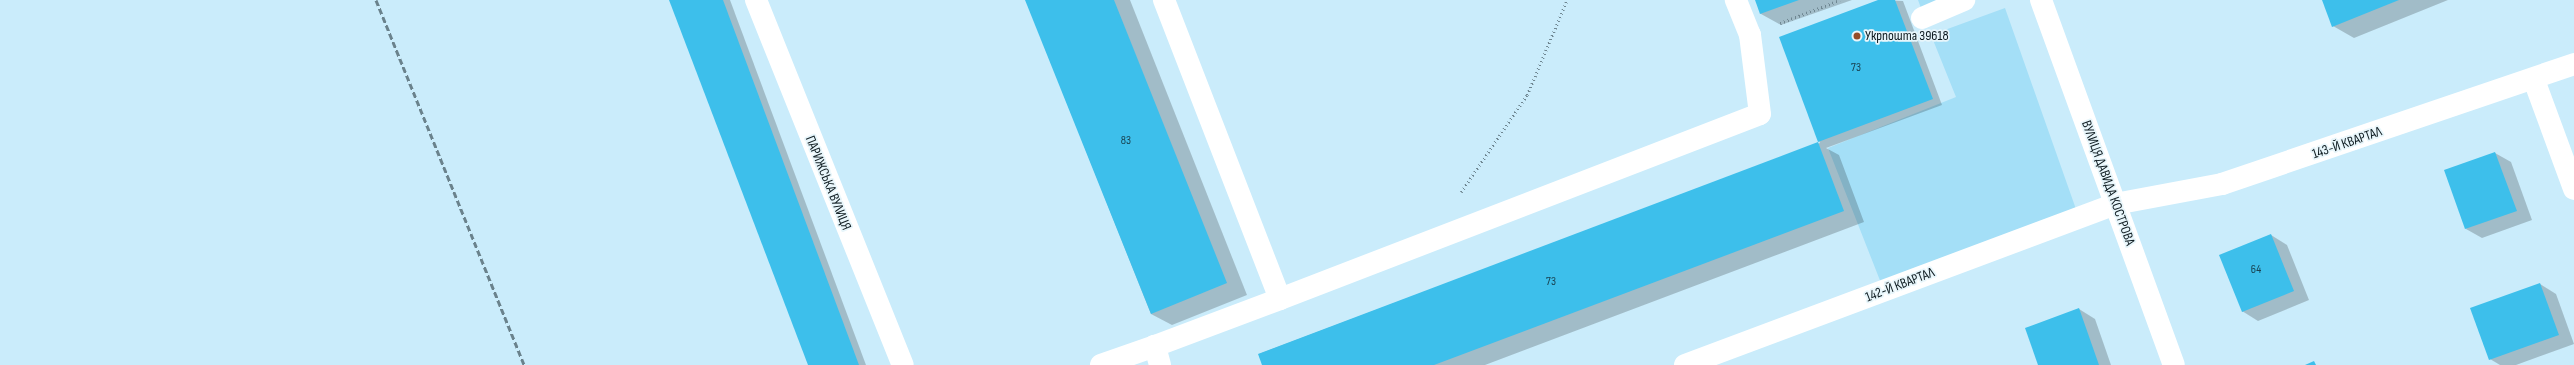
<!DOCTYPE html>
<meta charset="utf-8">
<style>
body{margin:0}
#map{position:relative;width:2574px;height:365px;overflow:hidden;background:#caecfb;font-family:"Sofia Sans Condensed",sans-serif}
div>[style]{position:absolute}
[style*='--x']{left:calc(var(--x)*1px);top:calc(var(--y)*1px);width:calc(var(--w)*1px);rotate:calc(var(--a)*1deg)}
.green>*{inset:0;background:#a4dff7}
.shadow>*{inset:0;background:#0003}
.building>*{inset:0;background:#3dbfeb}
.path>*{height:2.5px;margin-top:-1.25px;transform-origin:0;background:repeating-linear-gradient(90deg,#6f8792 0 1px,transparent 0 4px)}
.lane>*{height:22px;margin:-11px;padding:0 11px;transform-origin:11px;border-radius:11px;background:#fff}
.street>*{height:22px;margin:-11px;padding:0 11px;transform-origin:11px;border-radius:11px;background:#fff}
.secondary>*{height:22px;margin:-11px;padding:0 11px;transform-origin:11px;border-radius:11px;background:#fff}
.rail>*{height:3px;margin-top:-1.5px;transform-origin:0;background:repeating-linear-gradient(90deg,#6a828c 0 6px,transparent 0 9px)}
.dots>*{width:11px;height:11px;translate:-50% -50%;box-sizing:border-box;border:2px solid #e8f6fb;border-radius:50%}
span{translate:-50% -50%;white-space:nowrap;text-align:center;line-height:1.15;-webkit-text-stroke:3.5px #e8f6fb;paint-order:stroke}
.number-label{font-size:12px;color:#194352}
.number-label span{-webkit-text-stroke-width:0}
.poi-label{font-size:14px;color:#0d1a1f}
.left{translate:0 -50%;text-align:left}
.street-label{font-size:14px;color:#0d1a1f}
</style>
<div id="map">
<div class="green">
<i style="clip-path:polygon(1918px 0,1941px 0,1921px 8px)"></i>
<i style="clip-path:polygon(2005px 8px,2077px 212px,1881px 283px,1828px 148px,1956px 97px,1931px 35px)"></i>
</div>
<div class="shadow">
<i style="clip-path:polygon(670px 0,730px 0,866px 365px,810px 365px)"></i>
<i style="clip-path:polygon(1026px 0,1130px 0,1247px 295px,1172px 325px,1151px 314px)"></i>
<i style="clip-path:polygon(1756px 0,1852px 0,1781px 25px,1761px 14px)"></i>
<i style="clip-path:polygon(1881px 0,1903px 1px,1942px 105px,1826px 148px,1839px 155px,1864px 222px,1485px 365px,1263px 365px,1259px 354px,1820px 143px,1781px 38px)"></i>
<i style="clip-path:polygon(2323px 0,2448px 0,2354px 38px,2333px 26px)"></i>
<i style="clip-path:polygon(2495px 153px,2511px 162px,2532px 220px,2482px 238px,2466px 229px)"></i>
<i style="clip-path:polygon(2271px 235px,2287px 245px,2309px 300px,2258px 321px,2242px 311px)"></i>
<i style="clip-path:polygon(2540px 284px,2556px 294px,2574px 344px,2516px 365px,2500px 365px,2490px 359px)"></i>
<i style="clip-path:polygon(2079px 309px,2095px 319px,2111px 365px,2039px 365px)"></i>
</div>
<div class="building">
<i style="clip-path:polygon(669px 0,723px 0,859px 365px,808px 365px)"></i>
<i style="clip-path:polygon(1025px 0,1114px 0,1227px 283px,1151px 314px)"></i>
<i style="clip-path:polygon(1755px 0,1799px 0,1760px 14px)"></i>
<i style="clip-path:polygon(1878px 0,1895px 0,1933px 99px,1818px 142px,1779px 37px)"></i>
<i style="clip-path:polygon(2322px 0,2399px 0,2332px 27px)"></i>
<i style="clip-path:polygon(1818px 142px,1844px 211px,1434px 365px,1262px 365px,1258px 354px)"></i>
<i style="clip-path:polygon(2495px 152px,2517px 211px,2465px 229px,2444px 170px)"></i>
<i style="clip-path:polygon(2271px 234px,2294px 291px,2242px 312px,2219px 255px)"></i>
<i style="clip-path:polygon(2540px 283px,2559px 335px,2489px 360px,2470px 308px)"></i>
<i style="clip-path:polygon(2079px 308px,2099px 365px,2038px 365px,2025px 328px)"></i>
<i style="clip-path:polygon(2314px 361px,2316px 365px,2305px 365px)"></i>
</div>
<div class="path">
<i style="--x:1780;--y:23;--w:64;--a:-21"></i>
<i style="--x:1461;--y:192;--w:117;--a:-55.8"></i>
<i style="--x:1527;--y:95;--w:103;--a:-67.2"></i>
</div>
<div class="lane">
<i style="--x:1922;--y:18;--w:46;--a:-23.2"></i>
<i style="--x:1280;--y:299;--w:514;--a:-21.08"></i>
<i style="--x:1760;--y:114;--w:80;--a:-97.2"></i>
<i style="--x:1750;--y:35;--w:38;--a:-112"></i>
<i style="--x:1101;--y:365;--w:57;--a:-19.4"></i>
<i style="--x:1160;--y:365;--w:20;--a:-105"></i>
<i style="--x:1155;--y:346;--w:134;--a:-20.6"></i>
<i style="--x:1280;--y:299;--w:321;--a:-111.2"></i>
</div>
<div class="street">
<i style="--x:756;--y:0;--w:393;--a:68.1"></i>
<i style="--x:2534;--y:80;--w:116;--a:69.8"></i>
<i style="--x:1685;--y:365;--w:459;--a:-20.5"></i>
<i style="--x:2115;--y:204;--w:109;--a:-10.6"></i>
<i style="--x:2222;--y:184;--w:372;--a:-18.8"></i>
</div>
<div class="secondary">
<i style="--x:2041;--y:0;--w:388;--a:70"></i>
</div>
<div class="rail">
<i style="--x:376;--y:0;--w:394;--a:67.9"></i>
</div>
<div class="dots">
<i style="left:1857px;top:36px;background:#944c29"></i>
</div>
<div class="number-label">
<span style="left:1856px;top:68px">73</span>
<span style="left:1126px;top:141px">83</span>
<span style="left:2256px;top:270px">64</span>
<span style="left:1551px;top:282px">73</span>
</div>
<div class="poi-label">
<span class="left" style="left:1865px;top:36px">Укрпошта 39618</span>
</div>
<div class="street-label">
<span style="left:2347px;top:143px;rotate:-19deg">143-Й КВАРТАЛ</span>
<span style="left:828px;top:183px;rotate:68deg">ПАРИЖСЬКА ВУЛИЦЯ</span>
<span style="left:2108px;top:183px;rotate:70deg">ВУЛИЦЯ ДАВИДА КОСТРОВА</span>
<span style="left:1900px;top:285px;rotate:-21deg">142-Й КВАРТАЛ</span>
</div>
</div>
